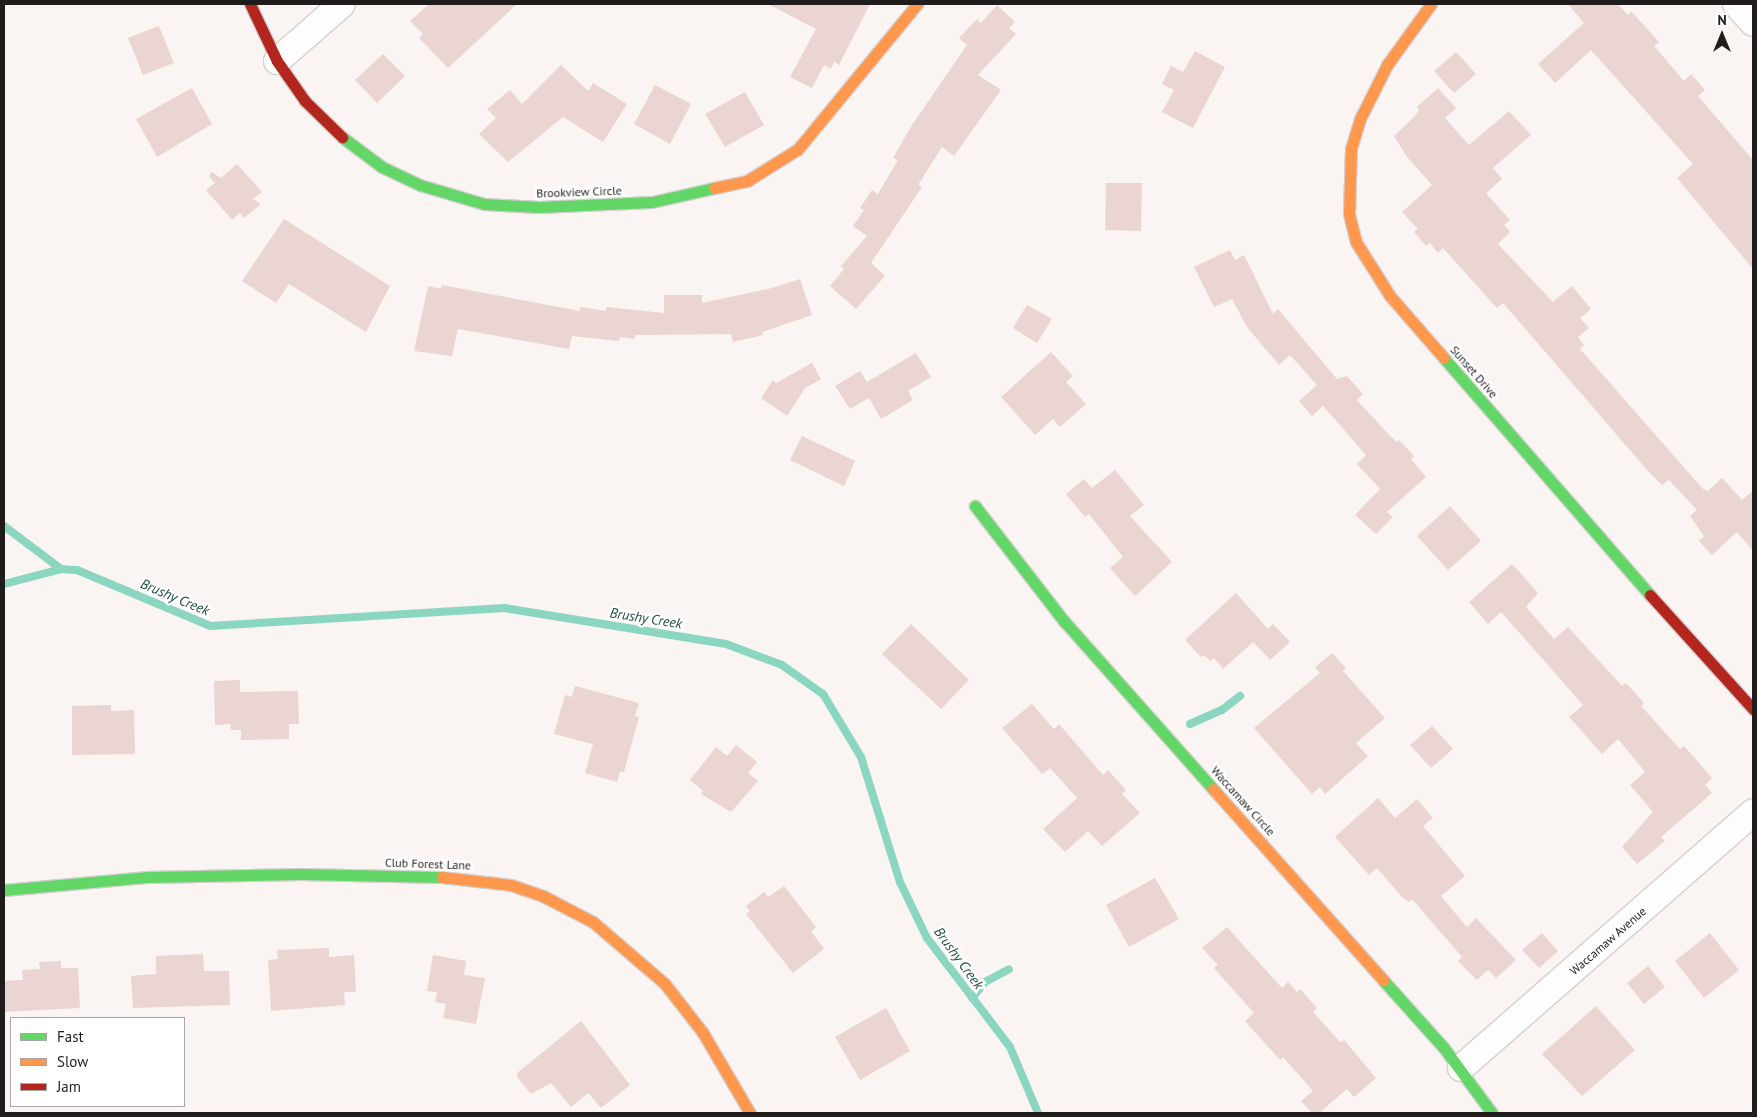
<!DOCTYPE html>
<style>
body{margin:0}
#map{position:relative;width:1757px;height:1117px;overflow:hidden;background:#faf4f3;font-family:"PT Sans",sans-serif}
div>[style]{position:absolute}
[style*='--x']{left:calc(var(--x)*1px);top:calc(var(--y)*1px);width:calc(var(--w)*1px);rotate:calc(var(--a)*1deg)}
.stream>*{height:8px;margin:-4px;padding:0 4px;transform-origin:4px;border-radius:4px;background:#8ad6c1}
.building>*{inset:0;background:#ead5d3}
.roads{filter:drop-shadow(1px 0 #d5d0d0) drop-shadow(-1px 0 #d5d0d0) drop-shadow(0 1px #d5d0d0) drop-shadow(0 -1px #d5d0d0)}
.street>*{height:26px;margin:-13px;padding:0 13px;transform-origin:13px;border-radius:13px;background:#fefdfd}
.fast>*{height:11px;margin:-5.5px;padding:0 5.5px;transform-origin:5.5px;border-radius:5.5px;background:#63d668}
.slow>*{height:11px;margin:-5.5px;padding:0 5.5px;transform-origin:5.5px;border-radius:5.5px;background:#ff974d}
.jam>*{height:11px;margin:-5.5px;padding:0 5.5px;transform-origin:5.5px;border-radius:5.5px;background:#b3261e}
span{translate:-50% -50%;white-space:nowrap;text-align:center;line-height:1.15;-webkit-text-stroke:5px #fff;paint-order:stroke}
.street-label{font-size:12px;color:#201c1b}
.water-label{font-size:14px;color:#1c4b3f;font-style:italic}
.frame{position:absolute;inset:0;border:5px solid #201c1b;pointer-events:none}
.legend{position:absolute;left:10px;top:1017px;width:175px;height:90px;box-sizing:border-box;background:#fff;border:1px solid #a6a4a4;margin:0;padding:6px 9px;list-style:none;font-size:15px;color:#201c1b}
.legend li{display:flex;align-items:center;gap:10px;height:25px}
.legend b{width:25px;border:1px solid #a6a4a4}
.north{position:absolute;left:1697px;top:10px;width:50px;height:50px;-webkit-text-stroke:4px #fff;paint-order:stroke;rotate:0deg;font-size:14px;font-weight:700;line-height:20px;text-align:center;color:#201c1b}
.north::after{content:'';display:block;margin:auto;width:18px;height:22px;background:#201c1b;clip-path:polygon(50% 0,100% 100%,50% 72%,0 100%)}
</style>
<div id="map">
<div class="stream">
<i style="--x:4;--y:526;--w:71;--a:37"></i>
<i style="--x:61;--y:569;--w:16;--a:4"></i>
<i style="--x:77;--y:570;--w:144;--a:22.8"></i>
<i style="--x:210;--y:626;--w:295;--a:-3.5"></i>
<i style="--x:504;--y:608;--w:225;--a:9.2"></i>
<i style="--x:726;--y:644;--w:60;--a:20.6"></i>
<i style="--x:782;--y:665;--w:50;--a:35.3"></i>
<i style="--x:823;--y:694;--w:74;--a:58.9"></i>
<i style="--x:861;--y:757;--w:131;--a:72.7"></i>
<i style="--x:900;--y:882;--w:62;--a:64.3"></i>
<i style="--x:927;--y:938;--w:137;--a:52.7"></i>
<i style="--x:1010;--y:1047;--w:72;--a:67"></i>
<i style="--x:4;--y:584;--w:59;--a:-14.7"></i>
<i style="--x:1190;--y:724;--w:35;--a:-24"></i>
<i style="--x:1222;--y:710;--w:23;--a:-38"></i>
<i style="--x:972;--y:998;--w:21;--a:-51"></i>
<i style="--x:985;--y:982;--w:27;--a:-28"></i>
</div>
<div class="building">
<i style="clip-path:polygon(429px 4px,517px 4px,448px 68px,419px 38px,423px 34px,410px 21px)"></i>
<i style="clip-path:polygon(768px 4px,870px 4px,839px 65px,834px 62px,831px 69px,824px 65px,812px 88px,790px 77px,816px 29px)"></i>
<i style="clip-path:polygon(1568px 4px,1618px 4px,1628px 15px,1631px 11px,1659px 42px,1654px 46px,1684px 81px,1691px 74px,1705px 90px,1698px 96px,1753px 160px,1753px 269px,1677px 178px,1693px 164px,1591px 50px,1555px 83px,1538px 64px,1584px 23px)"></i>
<i style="clip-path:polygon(997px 5px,1015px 22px,1009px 28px,1016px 34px,978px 75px,1001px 90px,954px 156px,942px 147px,918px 185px,922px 187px,871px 263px,885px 276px,856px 309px,830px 286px,844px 269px,841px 266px,867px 236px,853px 226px,864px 210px,860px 208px,872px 190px,878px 194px,898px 160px,893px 158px,912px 125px,967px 45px,959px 38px,977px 19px,981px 23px)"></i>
<i style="clip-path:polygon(159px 26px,174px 63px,143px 75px,128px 38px)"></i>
<i style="clip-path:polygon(1195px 51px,1225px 67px,1193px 128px,1162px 112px,1174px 90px,1162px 84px,1171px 66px,1183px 72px)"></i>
<i style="clip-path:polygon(1456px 52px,1476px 74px,1454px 93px,1434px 71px)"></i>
<i style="clip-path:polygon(383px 54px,405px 76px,377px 103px,355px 80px)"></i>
<i style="clip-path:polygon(561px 65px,588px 91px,593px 83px,627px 104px,603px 142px,563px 117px,508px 162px,479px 134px,496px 118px,487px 109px,510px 90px,522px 104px)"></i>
<i style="clip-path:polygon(655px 85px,691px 104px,670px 144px,634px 124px)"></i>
<i style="clip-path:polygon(192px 88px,212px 124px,157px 157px,136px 119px)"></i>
<i style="clip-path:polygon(1438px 88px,1456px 108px,1445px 118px,1469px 145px,1509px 111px,1531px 135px,1493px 168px,1502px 179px,1486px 193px,1510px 220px,1504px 225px,1510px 232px,1498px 244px,1553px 302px,1572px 286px,1591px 309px,1580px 318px,1589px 328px,1578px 337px,1584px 345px,1580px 349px,1703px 489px,1708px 491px,1722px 478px,1742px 500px,1753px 491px,1753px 551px,1737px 532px,1712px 555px,1699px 541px,1704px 536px,1690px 516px,1697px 510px,1669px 480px,1662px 485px,1648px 471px,1503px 303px,1497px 308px,1443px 248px,1438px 253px,1430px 243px,1426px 246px,1414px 232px,1418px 229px,1402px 212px,1432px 185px,1407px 157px,1394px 136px,1415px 116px,1419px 110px,1417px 107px)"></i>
<i style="clip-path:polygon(745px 92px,764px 125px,725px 147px,705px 114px)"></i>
<i style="clip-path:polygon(237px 164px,262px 192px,253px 199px,261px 204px,244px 218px,240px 213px,232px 220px,206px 190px,215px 183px,209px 176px,212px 172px,221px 178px)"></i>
<i style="clip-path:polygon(1106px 183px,1142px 183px,1141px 231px,1105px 230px)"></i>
<i style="clip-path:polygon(284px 219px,390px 286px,366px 332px,289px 284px,276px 303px,242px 281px)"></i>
<i style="clip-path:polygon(1230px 250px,1235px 260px,1244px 255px,1273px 314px,1278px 309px,1337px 379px,1347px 376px,1363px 394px,1357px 400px,1389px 435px,1397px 442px,1399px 440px,1414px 456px,1411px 459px,1426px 477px,1387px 512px,1393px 517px,1376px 534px,1355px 515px,1380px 489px,1357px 464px,1366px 455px,1323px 406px,1312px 416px,1299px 401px,1317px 385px,1290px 355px,1279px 365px,1247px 327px,1232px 299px,1214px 307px,1194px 267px)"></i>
<i style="clip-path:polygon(800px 279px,812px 315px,762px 332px,763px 335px,733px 342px,731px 334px,635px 335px,635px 339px,620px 337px,619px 341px,572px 336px,569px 349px,458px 329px,452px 356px,414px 351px,428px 286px,441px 289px,442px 285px,580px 311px,580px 307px,606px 311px,606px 307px,664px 313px,664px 295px,702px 295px,702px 303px,772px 288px)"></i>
<i style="clip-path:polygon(1027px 305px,1052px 319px,1037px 343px,1013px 328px)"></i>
<i style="clip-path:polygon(1051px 352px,1073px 376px,1066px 382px,1086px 404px,1060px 427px,1053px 419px,1035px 435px,1001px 397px)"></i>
<i style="clip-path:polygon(916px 353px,931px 377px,908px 391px,913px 400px,881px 419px,869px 398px,850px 409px,835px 386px,860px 371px,867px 382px)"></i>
<i style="clip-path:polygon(812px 363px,821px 379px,805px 388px,787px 416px,761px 398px,773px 380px,776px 383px)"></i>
<i style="clip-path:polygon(802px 436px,855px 461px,844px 486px,790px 460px)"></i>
<i style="clip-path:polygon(1115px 470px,1144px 505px,1130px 516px,1172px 562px,1135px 596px,1110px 568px,1123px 557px,1089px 514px,1085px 517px,1066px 494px,1084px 479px,1092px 488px)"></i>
<i style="clip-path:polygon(1450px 506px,1481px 541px,1448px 570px,1417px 536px)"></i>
<i style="clip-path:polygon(1512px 564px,1538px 593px,1526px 607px,1554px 639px,1568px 627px,1622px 686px,1626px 683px,1644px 703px,1641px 706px,1680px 749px,1684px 746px,1712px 778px,1705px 785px,1712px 793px,1661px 837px,1665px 841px,1637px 864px,1622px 847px,1653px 812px,1630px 785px,1645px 772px,1618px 739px,1602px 754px,1569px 717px,1583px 705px,1501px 612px,1488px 624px,1469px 602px)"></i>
<i style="clip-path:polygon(1236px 593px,1268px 629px,1273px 624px,1290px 642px,1270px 660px,1253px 642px,1223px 669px,1214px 658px,1210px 661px,1204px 655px,1201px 657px,1185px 640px)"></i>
<i style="clip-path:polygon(911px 624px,969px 680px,941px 709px,882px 654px)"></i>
<i style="clip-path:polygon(1332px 653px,1346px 668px,1343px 671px,1385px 718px,1356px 743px,1368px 756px,1325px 794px,1320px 787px,1312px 794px,1254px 728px,1320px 673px,1315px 667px)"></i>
<i style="clip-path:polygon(240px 680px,240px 692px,298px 691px,299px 724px,289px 724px,289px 739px,241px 740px,241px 730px,231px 730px,230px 724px,215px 725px,214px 681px)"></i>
<i style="clip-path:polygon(575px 686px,639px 703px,635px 716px,639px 717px,624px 772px,620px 771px,617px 782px,585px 773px,593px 744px,554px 734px,565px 695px,572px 697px)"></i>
<i style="clip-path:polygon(1032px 704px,1054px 729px,1059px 724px,1103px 775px,1108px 770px,1126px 790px,1122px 794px,1140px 813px,1102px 846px,1088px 831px,1065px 852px,1043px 829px,1077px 798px,1050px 768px,1042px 774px,1002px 728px)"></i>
<i style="clip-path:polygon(111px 705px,111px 711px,134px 710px,135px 754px,72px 755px,72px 706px)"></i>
<i style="clip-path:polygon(1432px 726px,1453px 749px,1431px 768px,1410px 745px)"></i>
<i style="clip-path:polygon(736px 745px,757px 762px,748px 773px,758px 781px,731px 812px,701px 794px,703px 791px,690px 780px,716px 747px,727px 756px)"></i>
<i style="clip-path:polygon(1378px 798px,1395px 818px,1417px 799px,1433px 818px,1423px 826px,1465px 876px,1441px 896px,1467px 927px,1476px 918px,1516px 960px,1496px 978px,1488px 970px,1477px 980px,1458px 961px,1462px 957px,1412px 899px,1409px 902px,1403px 898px,1377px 868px,1369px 875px,1335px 837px)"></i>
<i style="clip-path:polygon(1155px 878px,1179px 919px,1129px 947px,1106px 905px)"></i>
<i style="clip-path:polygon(784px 886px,816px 927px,811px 931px,824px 949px,793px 973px,746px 914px,750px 911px,746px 906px,764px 892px,768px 897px)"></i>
<i style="clip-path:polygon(1227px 927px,1282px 988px,1288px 982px,1297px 992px,1300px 989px,1317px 1008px,1313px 1012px,1340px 1042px,1344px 1040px,1376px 1078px,1354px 1097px,1347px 1089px,1319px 1113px,1312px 1113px,1301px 1101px,1313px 1091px,1283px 1057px,1280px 1060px,1245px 1021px,1254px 1013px,1214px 968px,1218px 965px,1202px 948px)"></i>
<i style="clip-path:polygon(1542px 933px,1558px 951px,1539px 968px,1522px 950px)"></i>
<i style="clip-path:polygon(1710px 933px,1739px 970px,1704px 998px,1675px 961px)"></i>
<i style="clip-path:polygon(329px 948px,329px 957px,354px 955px,356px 992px,344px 992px,345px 1005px,271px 1011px,268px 960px,278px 959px,277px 950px)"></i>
<i style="clip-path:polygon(203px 954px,204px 971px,229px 971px,230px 1005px,133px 1008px,131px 976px,156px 974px,156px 956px)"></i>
<i style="clip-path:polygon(433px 955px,466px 961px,464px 975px,485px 978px,476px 1024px,443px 1018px,446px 1004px,435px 1002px,437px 992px,427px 991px)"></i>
<i style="clip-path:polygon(61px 961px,61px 968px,78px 968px,80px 1008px,4px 1012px,4px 981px,23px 980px,22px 970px,40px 969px,39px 962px)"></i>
<i style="clip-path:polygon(1648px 966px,1665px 987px,1644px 1004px,1627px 983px)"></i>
<i style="clip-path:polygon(1596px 1006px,1635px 1050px,1582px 1096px,1542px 1054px)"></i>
<i style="clip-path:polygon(886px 1008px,910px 1051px,860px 1080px,835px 1037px)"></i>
<i style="clip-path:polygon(581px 1021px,630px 1085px,601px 1108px,588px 1093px,571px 1107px,551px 1083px,531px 1094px,517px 1077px,517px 1073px)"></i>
</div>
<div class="roads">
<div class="street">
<i style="--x:1736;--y:4;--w:25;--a:48"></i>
<i style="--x:277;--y:61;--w:86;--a:-41.2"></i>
<i style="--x:1461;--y:1068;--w:388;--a:-41.2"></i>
</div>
<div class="fast">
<i style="--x:342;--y:137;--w:50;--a:36.9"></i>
<i style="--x:382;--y:167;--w:42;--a:25.3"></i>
<i style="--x:420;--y:185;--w:67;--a:16.5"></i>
<i style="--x:484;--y:204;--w:55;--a:3.1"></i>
<i style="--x:539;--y:207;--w:113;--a:-2.5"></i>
<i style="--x:652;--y:202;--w:64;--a:-12.7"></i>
<i style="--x:1444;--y:358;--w:314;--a:49"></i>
<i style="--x:975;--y:506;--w:145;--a:52.3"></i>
<i style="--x:1064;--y:621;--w:225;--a:48.4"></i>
<i style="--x:4;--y:890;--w:145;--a:-5.2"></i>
<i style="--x:148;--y:877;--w:152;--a:-1.1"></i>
<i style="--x:300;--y:874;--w:142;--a:1.2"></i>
<i style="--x:1383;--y:980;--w:91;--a:48.1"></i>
<i style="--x:1444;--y:1048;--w:81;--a:53.6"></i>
</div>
<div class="slow">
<i style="--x:1431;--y:4;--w:75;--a:125.8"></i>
<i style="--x:1387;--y:65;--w:60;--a:116.6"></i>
<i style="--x:1360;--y:119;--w:31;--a:107"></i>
<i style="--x:1351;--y:149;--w:65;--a:91.8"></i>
<i style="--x:1349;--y:214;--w:29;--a:76"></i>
<i style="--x:1356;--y:242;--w:64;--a:57.8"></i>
<i style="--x:1390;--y:296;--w:82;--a:48.9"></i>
<i style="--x:714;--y:188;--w:34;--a:-12"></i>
<i style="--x:747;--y:181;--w:60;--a:-32.1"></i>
<i style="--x:798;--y:149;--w:188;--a:-50.6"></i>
<i style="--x:1213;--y:789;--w:256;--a:48.3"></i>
<i style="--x:442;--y:877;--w:69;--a:6.6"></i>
<i style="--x:511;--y:885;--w:34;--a:19"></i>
<i style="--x:543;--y:896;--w:56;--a:27.5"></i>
<i style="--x:593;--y:922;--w:95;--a:40.7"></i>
<i style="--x:665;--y:984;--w:62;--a:52.2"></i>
<i style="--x:703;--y:1033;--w:93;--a:59.6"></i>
</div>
<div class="jam">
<i style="--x:250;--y:4;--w:63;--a:64.7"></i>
<i style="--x:277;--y:61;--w:49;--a:55"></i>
<i style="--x:305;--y:101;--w:52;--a:44.2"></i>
<i style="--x:1650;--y:595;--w:154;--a:47.9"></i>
</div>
</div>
<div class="street-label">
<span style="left:579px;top:192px;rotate:-2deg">Brookview Circle</span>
<span style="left:1474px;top:372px;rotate:49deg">Sunset Drive</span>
<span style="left:1243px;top:801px;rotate:48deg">Waccamaw Circle</span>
<span style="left:428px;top:864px;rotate:2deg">Club Forest Lane</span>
<span style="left:1608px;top:941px;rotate:-41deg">Waccamaw Avenue</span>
</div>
<div class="water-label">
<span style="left:175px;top:597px;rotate:23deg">Brushy Creek</span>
<span style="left:646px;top:618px;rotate:9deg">Brushy Creek</span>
<span style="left:959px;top:958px;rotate:54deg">Brushy Creek</span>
</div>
<div class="frame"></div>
<ul class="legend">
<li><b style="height:6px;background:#63d668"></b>Fast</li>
<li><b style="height:6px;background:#ff974d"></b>Slow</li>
<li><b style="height:6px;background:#b3261e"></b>Jam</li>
</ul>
<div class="north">N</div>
</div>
